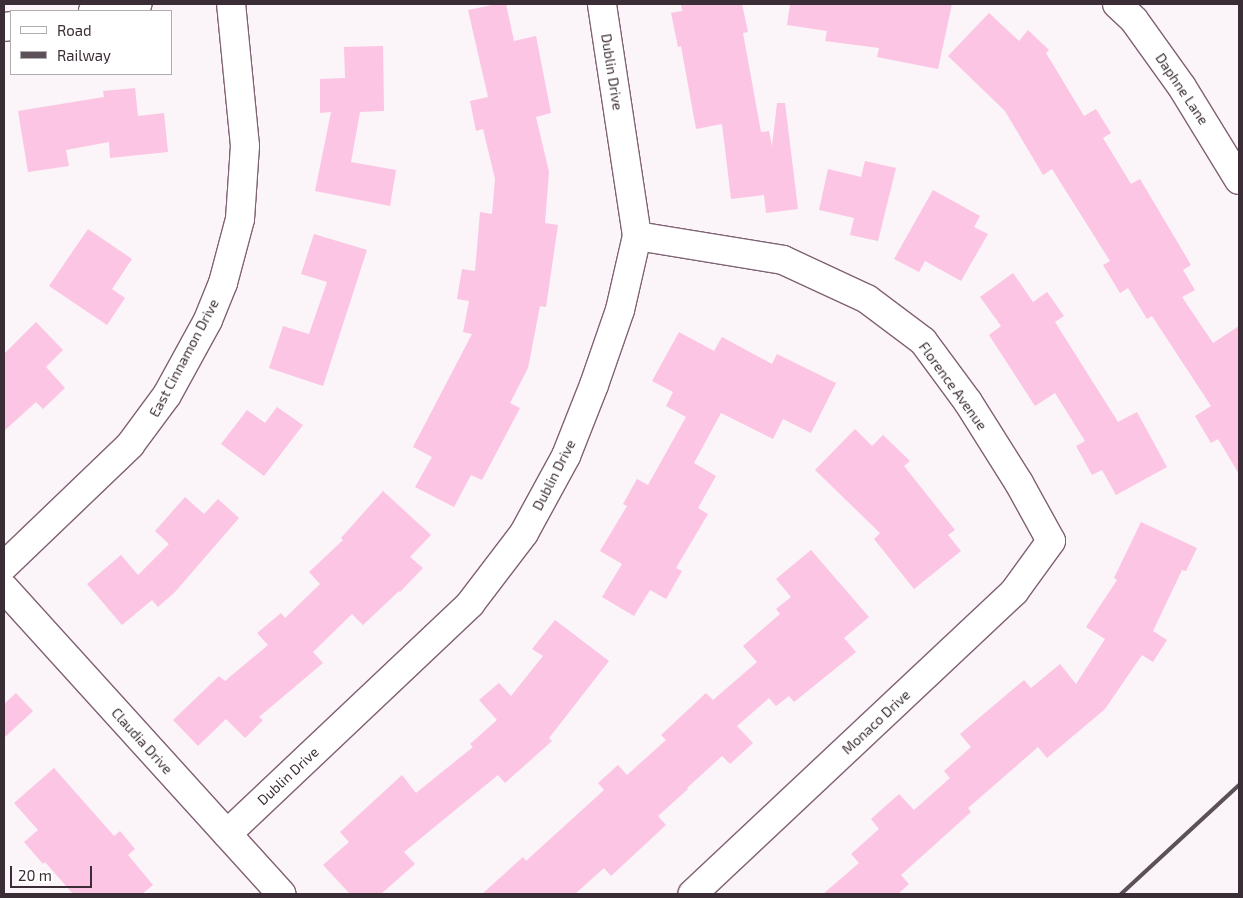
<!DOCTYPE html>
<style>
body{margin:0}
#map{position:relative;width:1243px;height:898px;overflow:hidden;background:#fbf4f8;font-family:"Exo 2",sans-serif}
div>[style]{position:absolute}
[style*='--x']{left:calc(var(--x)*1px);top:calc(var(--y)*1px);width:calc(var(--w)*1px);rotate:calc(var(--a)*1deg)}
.building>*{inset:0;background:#fcc5e4}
.roads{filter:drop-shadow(1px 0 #806273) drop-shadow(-1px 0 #806273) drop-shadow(0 1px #806273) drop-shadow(0 -1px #806273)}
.minor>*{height:28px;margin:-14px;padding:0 14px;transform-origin:14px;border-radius:14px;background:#fff}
.tertiary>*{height:28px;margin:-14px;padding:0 14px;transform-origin:14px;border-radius:14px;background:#fff}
.rail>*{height:4px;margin:-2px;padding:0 2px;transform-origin:2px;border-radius:2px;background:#5d5159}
span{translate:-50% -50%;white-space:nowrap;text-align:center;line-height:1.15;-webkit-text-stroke:4px #fff;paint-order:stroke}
.street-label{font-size:14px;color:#3a2d35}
.frame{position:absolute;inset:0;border:5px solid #3a2d35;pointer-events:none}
.legend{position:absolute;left:10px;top:10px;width:162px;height:65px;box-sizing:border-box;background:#fff;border:1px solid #b0abae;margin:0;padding:6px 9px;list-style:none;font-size:15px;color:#3a2d35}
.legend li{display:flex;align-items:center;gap:10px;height:25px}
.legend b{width:25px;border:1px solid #b0abae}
.scale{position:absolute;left:10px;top:866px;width:82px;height:22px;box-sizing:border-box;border:2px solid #3a2d35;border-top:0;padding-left:6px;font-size:15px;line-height:18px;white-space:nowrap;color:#3a2d35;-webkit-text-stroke:4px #fff;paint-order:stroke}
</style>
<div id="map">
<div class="building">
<i style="clip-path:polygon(497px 4px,506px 4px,514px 41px,536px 36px,551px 113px,536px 117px,549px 172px,545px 223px,558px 225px,546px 307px,540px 306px,528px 368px,510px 403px,520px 408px,482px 480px,471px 475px,454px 507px,415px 487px,432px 457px,413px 447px,472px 334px,463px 332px,469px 301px,457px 299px,462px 269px,475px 271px,480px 212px,492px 214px,495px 179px,483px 129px,476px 131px,470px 101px,488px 97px,468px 10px)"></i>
<i style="clip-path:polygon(681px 4px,742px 4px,748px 32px,743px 33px,761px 132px,769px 131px,772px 146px,777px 103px,785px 103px,798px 209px,766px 213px,764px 195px,731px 199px,722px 124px,696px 129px,681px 46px,678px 47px,671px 13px,682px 11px)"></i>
<i style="clip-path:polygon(790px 4px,952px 4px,938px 69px,877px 57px,879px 48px,825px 41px,827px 31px,787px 25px)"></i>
<i style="clip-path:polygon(989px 13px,1019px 41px,1028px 30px,1049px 50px,1046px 53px,1084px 116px,1096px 109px,1111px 133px,1103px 138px,1131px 184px,1140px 179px,1191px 265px,1183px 270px,1195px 290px,1182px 297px,1213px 343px,1239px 326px,1239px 474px,1218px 439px,1211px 443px,1195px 416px,1211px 406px,1152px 316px,1147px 319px,1128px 288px,1120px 293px,1103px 265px,1110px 261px,1052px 169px,1043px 175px,1005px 111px,948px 56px)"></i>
<i style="clip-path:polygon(383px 46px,384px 111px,360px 112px,351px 162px,396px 170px,390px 206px,315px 191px,331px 112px,320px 113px,320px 79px,345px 78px,344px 47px)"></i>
<i style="clip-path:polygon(135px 88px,138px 116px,164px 113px,168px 152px,110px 158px,109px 142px,66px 150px,69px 166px,28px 172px,18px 111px,104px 97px,103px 91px)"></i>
<i style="clip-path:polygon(865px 161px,896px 168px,878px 241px,850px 235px,854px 218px,819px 210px,828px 169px,861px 177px)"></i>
<i style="clip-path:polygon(933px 190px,980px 216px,974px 227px,988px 234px,961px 281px,925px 261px,919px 272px,894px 259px)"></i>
<i style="clip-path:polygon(88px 229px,132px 259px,112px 289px,125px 298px,107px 325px,49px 286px)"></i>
<i style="clip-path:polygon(314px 234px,367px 250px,323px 386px,269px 368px,283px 326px,309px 334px,327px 282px,301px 274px)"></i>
<i style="clip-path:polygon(1013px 273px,1033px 302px,1047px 292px,1064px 316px,1055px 322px,1118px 422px,1137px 412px,1167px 467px,1116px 495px,1102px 470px,1092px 475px,1076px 446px,1085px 441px,1055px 393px,1035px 406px,989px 335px,1001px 326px,980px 297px)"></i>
<i style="clip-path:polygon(36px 322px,63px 350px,46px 367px,65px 388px,43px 409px,36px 402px,4px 431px,4px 354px)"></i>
<i style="clip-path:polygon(679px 332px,714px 351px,722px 337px,772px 364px,777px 354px,836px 383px,811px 433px,783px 419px,773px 439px,721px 413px,694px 463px,716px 476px,698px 508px,708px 514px,676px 568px,682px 571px,666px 599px,650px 590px,634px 616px,602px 597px,622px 564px,600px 551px,627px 506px,623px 504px,637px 479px,648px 485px,686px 417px,666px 406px,673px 392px,652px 381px)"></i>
<i style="clip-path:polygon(277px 407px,303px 425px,264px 476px,221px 444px,247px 410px,265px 423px)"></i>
<i style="clip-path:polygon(855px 429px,872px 446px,883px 435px,910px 461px,904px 466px,955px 530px,948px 535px,961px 551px,914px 589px,874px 539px,880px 533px,815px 470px)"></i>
<i style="clip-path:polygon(383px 491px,431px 535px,410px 557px,423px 568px,400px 592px,399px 591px,363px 625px,352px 614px,313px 652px,323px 663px,259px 717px,263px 720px,245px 738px,226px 719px,198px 746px,173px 720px,219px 676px,225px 681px,268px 645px,257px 633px,281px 613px,285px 618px,320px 584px,309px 572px,343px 540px,341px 538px)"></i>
<i style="clip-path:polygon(185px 497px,204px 514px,218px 499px,239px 518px,175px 592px,158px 607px,152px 600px,122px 625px,87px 584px,121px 555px,138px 575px,169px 544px,155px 531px)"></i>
<i style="clip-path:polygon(1141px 522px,1197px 548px,1186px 571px,1182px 570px,1153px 631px,1167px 640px,1153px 662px,1142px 655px,1105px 709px,1047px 758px,1038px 747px,968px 808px,971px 812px,901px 875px,909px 884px,898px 894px,823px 894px,859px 863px,851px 854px,879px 829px,871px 819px,899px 794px,914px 810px,950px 778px,944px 771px,971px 747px,960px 734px,1024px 680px,1031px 688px,1060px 664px,1076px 684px,1105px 639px,1086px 627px,1117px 580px,1114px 578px)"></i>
<i style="clip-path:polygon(811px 550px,869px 617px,844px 638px,856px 652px,794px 702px,789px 696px,776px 706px,769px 698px,737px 726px,753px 743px,730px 764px,722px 756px,687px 788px,688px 789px,658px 816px,666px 825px,611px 876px,604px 868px,575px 894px,482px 894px,523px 857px,526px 861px,604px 790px,598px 783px,618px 765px,627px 775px,666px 740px,661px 735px,706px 693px,713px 700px,757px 662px,743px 646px,780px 614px,776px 609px,791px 597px,776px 579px)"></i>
<i style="clip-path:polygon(555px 620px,609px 661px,549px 738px,552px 741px,505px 783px,498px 775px,404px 852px,415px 864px,381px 894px,350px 894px,323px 865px,349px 842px,340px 832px,402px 775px,416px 793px,473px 747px,470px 744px,497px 720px,479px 700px,499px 683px,511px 696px,543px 656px,532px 649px)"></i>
<i style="clip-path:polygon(16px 693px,33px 711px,4px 738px,4px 704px)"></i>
<i style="clip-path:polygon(54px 768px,114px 836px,120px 831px,135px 849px,128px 855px,153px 885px,142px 894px,73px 894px,45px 862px,43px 864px,24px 842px,38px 830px,14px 803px)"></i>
</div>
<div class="roads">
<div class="minor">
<i style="--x:1117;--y:4;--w:23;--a:43"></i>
<i style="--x:1134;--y:20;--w:82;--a:54.4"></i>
<i style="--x:1182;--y:87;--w:109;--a:58.5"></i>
<i style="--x:93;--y:11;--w:45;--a:-9"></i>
<i style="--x:4;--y:27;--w:7;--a:-8"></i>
<i style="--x:637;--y:236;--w:148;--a:9.3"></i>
<i style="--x:783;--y:260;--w:93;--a:24.9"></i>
<i style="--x:867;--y:299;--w:70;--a:36.9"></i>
<i style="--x:923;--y:341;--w:76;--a:53.6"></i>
<i style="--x:968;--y:402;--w:96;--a:57.8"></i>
<i style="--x:1019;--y:483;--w:66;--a:61.1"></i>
<i style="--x:1051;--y:541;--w:63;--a:126"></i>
<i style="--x:1014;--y:592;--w:441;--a:136.8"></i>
<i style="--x:4;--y:588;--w:413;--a:47.8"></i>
<i style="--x:227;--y:834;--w:335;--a:-43.4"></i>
<i style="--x:470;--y:604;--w:89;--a:-52.7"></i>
<i style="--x:524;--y:533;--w:88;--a:-61.4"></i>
<i style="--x:566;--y:456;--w:76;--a:-68.5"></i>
<i style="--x:594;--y:385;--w:79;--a:-70.9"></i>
<i style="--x:620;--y:310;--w:76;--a:-77.1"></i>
<i style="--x:637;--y:236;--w:235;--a:-98.6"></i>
</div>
<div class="tertiary">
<i style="--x:4;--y:566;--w:175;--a:-43.8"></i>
<i style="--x:130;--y:445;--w:62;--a:-53.5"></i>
<i style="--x:167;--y:395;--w:85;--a:-61.3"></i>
<i style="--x:208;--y:320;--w:40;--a:-68"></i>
<i style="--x:223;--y:283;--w:66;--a:-75.1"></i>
<i style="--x:240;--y:219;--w:73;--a:-86.1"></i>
<i style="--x:245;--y:146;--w:143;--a:-95.6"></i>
</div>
</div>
<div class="rail">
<i style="--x:1121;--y:894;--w:161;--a:-42.7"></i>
</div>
<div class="street-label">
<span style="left:612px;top:72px;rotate:81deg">Dublin Drive</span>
<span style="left:1182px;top:89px;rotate:56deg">Daphne Lane</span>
<span style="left:184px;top:358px;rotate:-62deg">East Cinnamon Drive</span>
<span style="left:953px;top:386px;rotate:54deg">Florence Avenue</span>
<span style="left:554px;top:475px;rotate:-63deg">Dublin Drive</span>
<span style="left:876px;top:722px;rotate:-43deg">Monaco Drive</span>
<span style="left:142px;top:741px;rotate:48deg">Claudia Drive</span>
<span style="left:288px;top:776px;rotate:-43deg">Dublin Drive</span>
</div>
<div class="frame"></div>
<ul class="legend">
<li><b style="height:6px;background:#fff"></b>Road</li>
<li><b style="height:6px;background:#5d5159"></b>Railway</li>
</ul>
<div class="scale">20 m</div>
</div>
